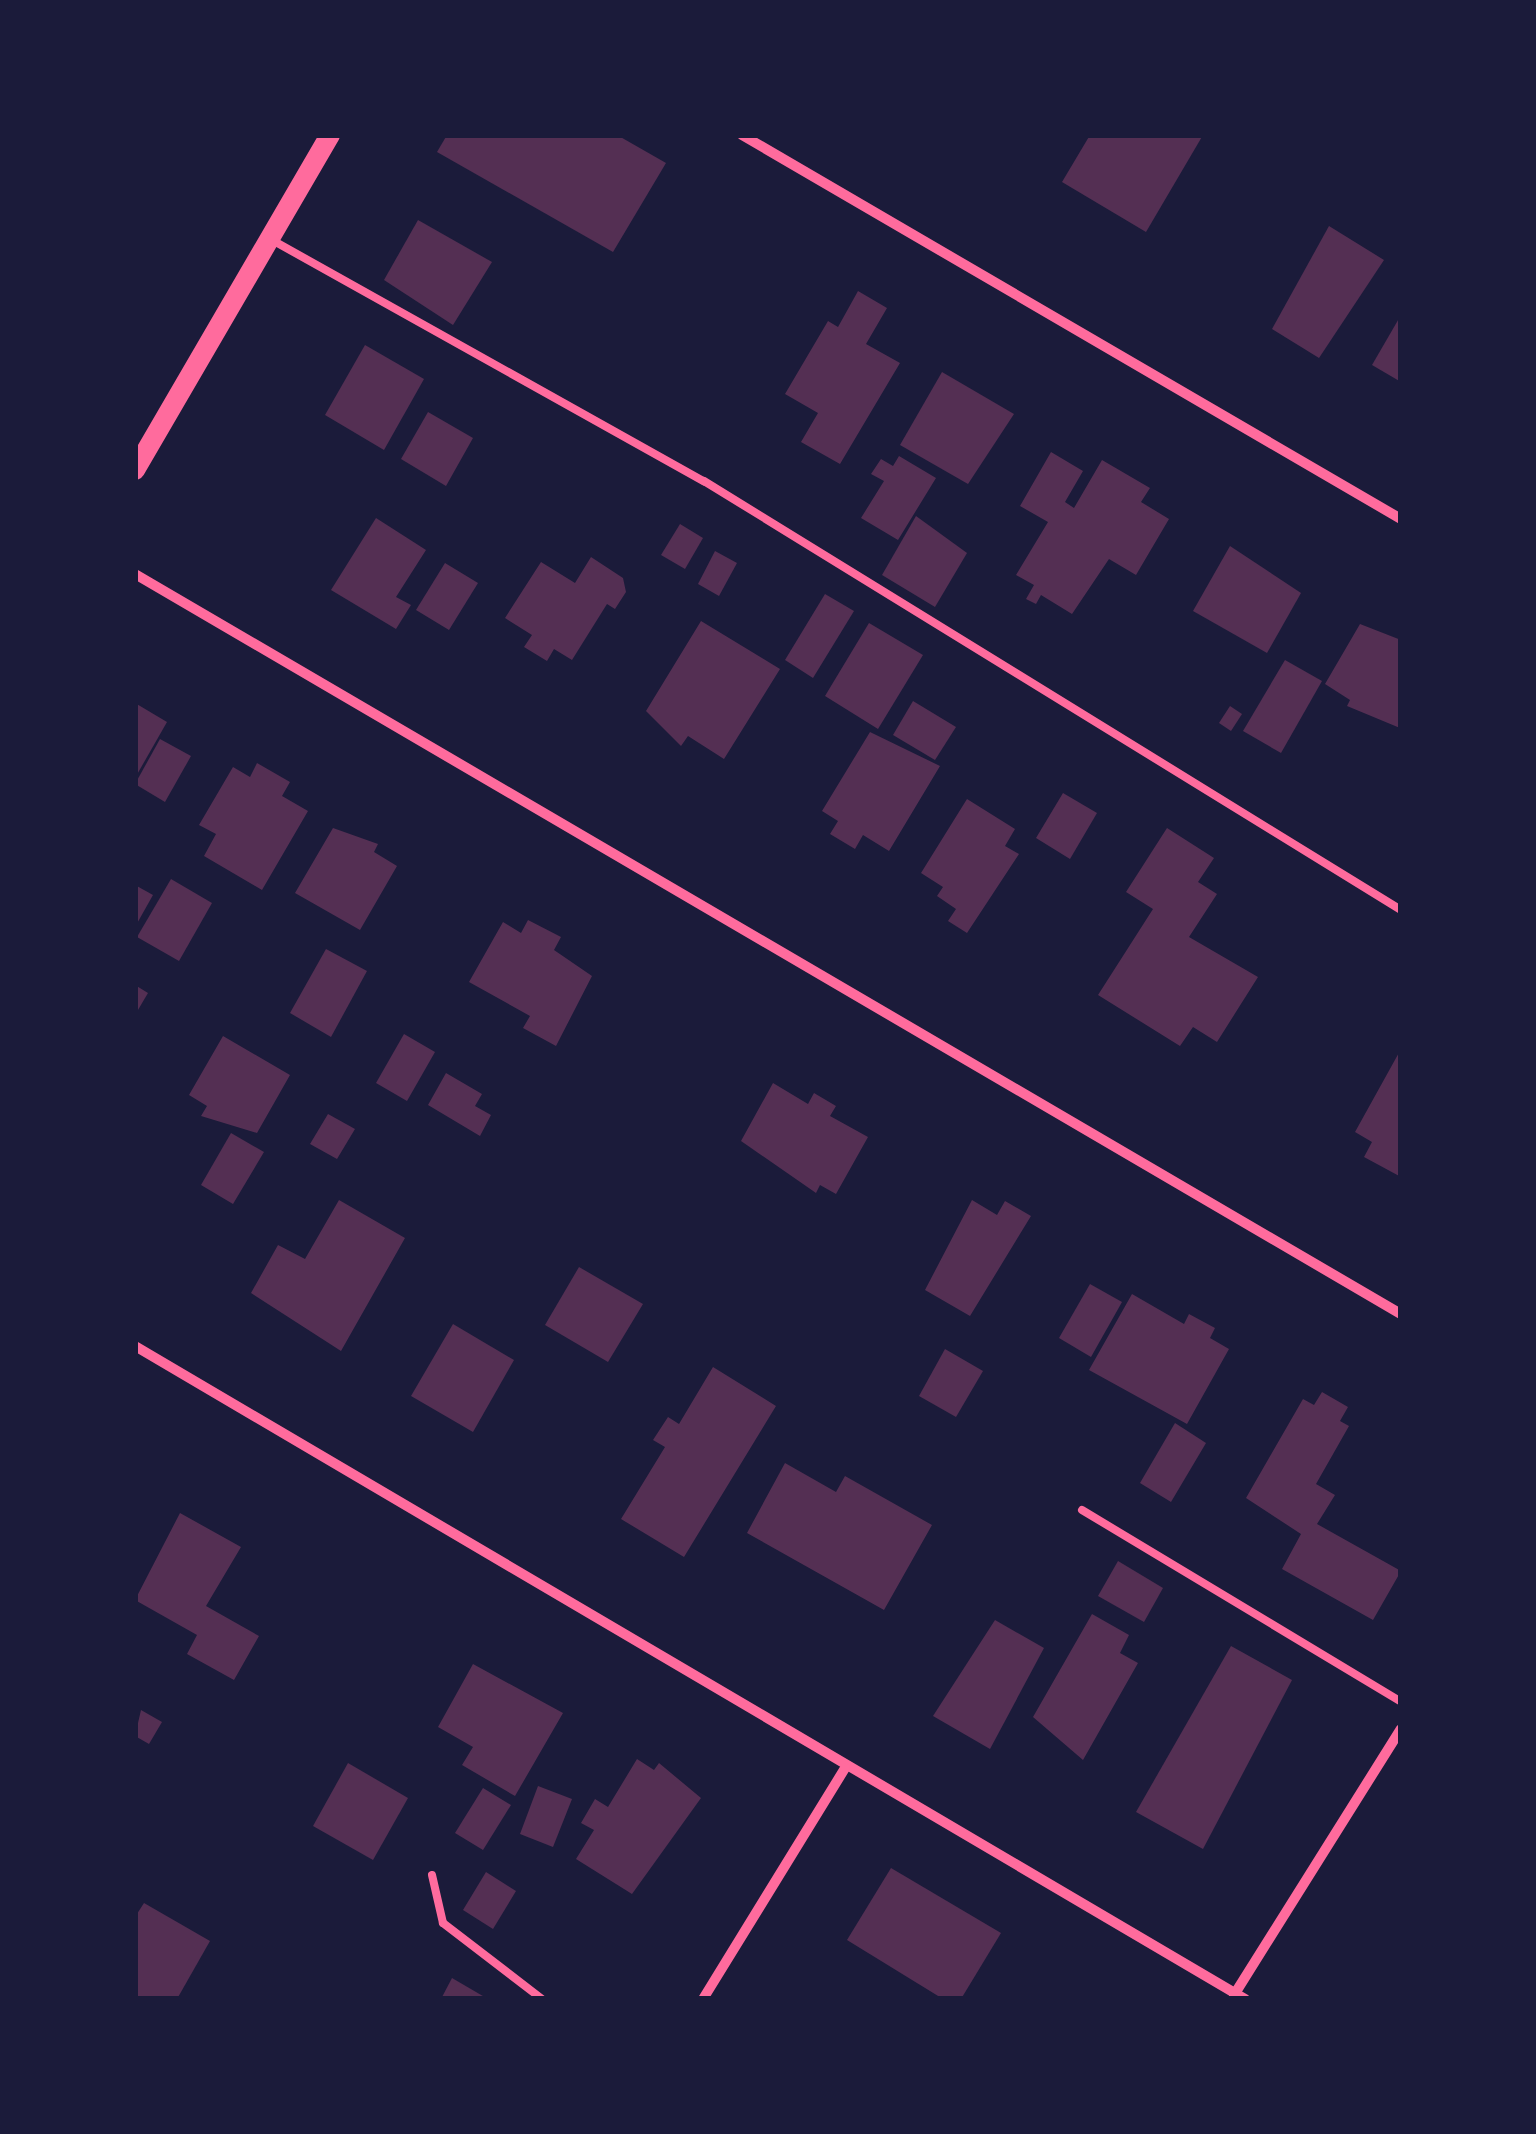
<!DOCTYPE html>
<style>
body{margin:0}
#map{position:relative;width:1536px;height:2134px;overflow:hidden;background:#1b1b3a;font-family:"Source Sans 3",sans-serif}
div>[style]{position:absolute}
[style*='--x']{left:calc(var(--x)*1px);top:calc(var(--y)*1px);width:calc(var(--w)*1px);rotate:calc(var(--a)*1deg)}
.building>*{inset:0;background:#542f53}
.service>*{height:8px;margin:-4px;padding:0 4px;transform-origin:4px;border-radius:4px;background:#ff6b9d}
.minor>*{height:10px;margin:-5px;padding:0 5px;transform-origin:5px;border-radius:5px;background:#ff6b9d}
.secondary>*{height:20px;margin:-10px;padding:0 10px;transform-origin:10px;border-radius:10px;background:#ff6b9d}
span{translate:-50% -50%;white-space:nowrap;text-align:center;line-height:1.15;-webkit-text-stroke:9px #1b1b3a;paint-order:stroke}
.frame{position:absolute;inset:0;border:138px solid #1b1b3a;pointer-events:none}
</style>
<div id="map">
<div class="building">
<i style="clip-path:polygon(447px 135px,617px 135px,666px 163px,613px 252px,437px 152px)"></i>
<i style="clip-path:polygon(1090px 135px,1203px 135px,1146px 232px,1062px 182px)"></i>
<i style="clip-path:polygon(418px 220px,492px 262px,453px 325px,384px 280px)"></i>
<i style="clip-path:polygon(1329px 226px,1384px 260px,1319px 358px,1272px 329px)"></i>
<i style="clip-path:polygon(858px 291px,887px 308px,866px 344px,900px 363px,840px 464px,801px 442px,818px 413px,785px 394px,828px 321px,838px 327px)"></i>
<i style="clip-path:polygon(1401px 315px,1401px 382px,1372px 365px)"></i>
<i style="clip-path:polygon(365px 345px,424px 379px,384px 450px,325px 415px)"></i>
<i style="clip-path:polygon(942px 372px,1014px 414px,968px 484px,900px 445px)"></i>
<i style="clip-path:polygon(428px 412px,473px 438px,446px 486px,401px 459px)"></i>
<i style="clip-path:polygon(1051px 452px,1083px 471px,1065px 502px,1074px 508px,1102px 460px,1150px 488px,1141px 502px,1169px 519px,1136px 575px,1109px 559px,1072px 614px,1041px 595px,1036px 604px,1026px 599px,1034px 585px,1016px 575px,1048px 522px,1020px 506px)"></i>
<i style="clip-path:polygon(899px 456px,936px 478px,898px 540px,861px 518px,884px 481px,871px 474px,881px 459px,893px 466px)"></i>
<i style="clip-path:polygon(916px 516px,967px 553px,935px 607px,882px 575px)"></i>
<i style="clip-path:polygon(376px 518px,426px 550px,396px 597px,411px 605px,396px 629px,331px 590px)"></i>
<i style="clip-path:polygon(680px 524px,703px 538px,685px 569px,661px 555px)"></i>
<i style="clip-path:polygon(1230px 546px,1301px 593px,1267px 653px,1193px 611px)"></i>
<i style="clip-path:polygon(715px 551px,737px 563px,719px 596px,698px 584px)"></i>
<i style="clip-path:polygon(591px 557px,623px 578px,626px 592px,615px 609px,607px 604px,572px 660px,554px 649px,547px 661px,524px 647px,532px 635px,505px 618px,541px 562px,575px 583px)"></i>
<i style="clip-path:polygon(445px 563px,478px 583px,449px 630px,416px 610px)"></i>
<i style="clip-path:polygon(825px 594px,854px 611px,813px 678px,785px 660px)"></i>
<i style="clip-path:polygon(701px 621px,780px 669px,724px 759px,688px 736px,681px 746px,646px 711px)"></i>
<i style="clip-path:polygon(869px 623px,923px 655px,878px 729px,825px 696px)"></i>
<i style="clip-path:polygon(1360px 624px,1401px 640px,1400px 728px,1347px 706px,1350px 700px,1325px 684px)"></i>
<i style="clip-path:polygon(1285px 660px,1322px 681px,1281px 753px,1243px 731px)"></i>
<i style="clip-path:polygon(913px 701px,956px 727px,935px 760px,893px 735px)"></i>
<i style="clip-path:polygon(135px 703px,167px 722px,135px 778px)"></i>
<i style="clip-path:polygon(1230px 706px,1242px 714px,1231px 731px,1219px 723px)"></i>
<i style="clip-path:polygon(870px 732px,940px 766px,889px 851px,863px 835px,855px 849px,830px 834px,838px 821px,822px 811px)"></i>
<i style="clip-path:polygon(160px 739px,191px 756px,165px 802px,135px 784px)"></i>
<i style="clip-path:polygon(257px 763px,290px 782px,282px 796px,308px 811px,262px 890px,204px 856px,216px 834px,199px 825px,233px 767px,250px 777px)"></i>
<i style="clip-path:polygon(1063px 793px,1097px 813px,1070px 859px,1036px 838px)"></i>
<i style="clip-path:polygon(967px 799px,1015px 829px,1005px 846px,1019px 854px,967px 933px,948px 921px,956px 909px,937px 896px,943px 887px,921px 873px)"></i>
<i style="clip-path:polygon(333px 828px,378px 844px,374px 852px,397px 866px,360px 930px,295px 893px)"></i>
<i style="clip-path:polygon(1167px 828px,1214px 858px,1198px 882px,1217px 894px,1189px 937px,1258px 977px,1217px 1042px,1193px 1027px,1180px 1046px,1098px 995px,1153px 909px,1126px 892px)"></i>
<i style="clip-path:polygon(171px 879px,212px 903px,179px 961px,137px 937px)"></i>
<i style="clip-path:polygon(135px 885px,153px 895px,135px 927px)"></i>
<i style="clip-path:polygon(528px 920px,561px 937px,554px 950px,592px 976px,556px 1046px,523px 1028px,530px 1016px,469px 982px,503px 922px,521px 933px)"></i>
<i style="clip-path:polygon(326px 949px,367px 971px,331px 1037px,290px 1013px)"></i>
<i style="clip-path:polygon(135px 985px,148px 993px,135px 1015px)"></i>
<i style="clip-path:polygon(404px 1034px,435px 1052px,407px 1101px,376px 1083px)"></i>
<i style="clip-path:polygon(223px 1036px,290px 1075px,257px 1133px,201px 1116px,207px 1106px,189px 1095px)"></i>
<i style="clip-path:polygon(1401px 1049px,1401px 1177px,1364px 1157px,1372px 1142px,1355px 1132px)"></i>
<i style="clip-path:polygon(446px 1073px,482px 1094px,475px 1106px,491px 1115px,480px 1136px,428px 1105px)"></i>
<i style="clip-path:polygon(773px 1083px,808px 1104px,814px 1093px,836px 1106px,830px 1116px,868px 1137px,836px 1194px,820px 1185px,816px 1193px,741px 1141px)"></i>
<i style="clip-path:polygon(328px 1114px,355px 1129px,337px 1159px,310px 1144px)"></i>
<i style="clip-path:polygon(231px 1133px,264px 1152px,233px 1204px,201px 1185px)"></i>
<i style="clip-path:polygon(339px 1200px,405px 1238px,341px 1351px,251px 1293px,278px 1245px,305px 1259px)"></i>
<i style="clip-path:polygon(972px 1200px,997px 1215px,1005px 1201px,1031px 1216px,970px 1316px,925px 1290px)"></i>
<i style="clip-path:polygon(579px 1267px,643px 1304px,608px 1362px,545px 1325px)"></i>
<i style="clip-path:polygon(1090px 1284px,1122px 1302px,1091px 1357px,1059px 1338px)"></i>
<i style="clip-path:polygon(1132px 1294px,1184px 1324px,1189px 1314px,1215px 1328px,1210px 1338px,1229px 1349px,1187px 1424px,1089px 1370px)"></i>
<i style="clip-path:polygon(453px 1324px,514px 1360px,473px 1432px,411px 1396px)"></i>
<i style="clip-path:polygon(945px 1349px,983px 1371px,956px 1417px,919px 1396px)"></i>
<i style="clip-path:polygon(713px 1367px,776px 1406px,684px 1557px,621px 1519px,665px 1447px,653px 1440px,668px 1417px,679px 1424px)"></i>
<i style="clip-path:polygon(1322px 1392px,1348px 1407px,1340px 1421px,1349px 1426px,1316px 1484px,1335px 1495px,1317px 1524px,1401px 1571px,1373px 1620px,1282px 1569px,1301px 1534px,1246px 1498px,1303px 1399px,1314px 1405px)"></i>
<i style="clip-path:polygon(1175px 1423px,1206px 1443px,1171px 1502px,1140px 1483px)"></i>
<i style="clip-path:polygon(785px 1463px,836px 1492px,845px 1476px,932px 1525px,884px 1610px,747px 1533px)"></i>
<i style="clip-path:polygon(180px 1513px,241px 1547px,206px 1606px,259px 1636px,234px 1680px,187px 1654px,197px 1635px,135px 1600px)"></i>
<i style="clip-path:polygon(1118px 1561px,1163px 1588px,1144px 1622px,1098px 1596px)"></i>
<i style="clip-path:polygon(1092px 1614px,1129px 1635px,1120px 1653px,1138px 1663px,1083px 1760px,1033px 1717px)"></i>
<i style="clip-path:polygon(995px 1620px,1044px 1648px,990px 1749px,933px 1716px)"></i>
<i style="clip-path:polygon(1231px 1646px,1292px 1680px,1203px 1849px,1136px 1812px)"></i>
<i style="clip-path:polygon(473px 1664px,563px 1713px,515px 1796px,462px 1765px,473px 1747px,438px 1727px)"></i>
<i style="clip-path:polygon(141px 1710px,162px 1722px,149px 1744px,135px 1736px)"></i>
<i style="clip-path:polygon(637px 1759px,654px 1770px,659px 1763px,701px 1798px,632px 1894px,576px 1859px,594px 1830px,581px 1823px,595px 1799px,608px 1807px)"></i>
<i style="clip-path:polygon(348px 1763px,408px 1798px,373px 1860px,313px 1826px)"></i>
<i style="clip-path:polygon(538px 1786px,572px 1799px,553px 1847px,520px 1834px)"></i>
<i style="clip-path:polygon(483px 1788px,511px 1805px,483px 1850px,455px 1833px)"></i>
<i style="clip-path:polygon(891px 1868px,1001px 1933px,961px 1999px,943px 1999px,847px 1940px)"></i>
<i style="clip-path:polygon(486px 1872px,516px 1891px,493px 1929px,463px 1910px)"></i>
<i style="clip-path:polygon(144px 1903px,210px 1941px,177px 1999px,135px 1999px,135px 1917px)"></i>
<i style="clip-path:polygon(452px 1978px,488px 1999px,441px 1999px)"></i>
</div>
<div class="service">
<i style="--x:272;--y:240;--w:495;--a:29.2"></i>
<i style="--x:704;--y:481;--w:818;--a:31.61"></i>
<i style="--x:1082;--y:1510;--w:372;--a:31"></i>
<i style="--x:432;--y:1875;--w:49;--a:77.1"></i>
<i style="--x:443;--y:1923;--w:125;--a:37.5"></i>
</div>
<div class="minor">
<i style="--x:742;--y:135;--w:763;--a:30.23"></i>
<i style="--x:135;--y:574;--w:1466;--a:30.31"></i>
<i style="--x:135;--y:1346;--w:1288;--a:30.47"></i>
<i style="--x:1234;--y:1995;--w:314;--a:-57.9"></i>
<i style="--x:703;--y:1999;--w:271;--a:-58.4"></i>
</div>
<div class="secondary">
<i style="--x:135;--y:470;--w:388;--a:-59.8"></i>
</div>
<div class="frame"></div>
</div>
